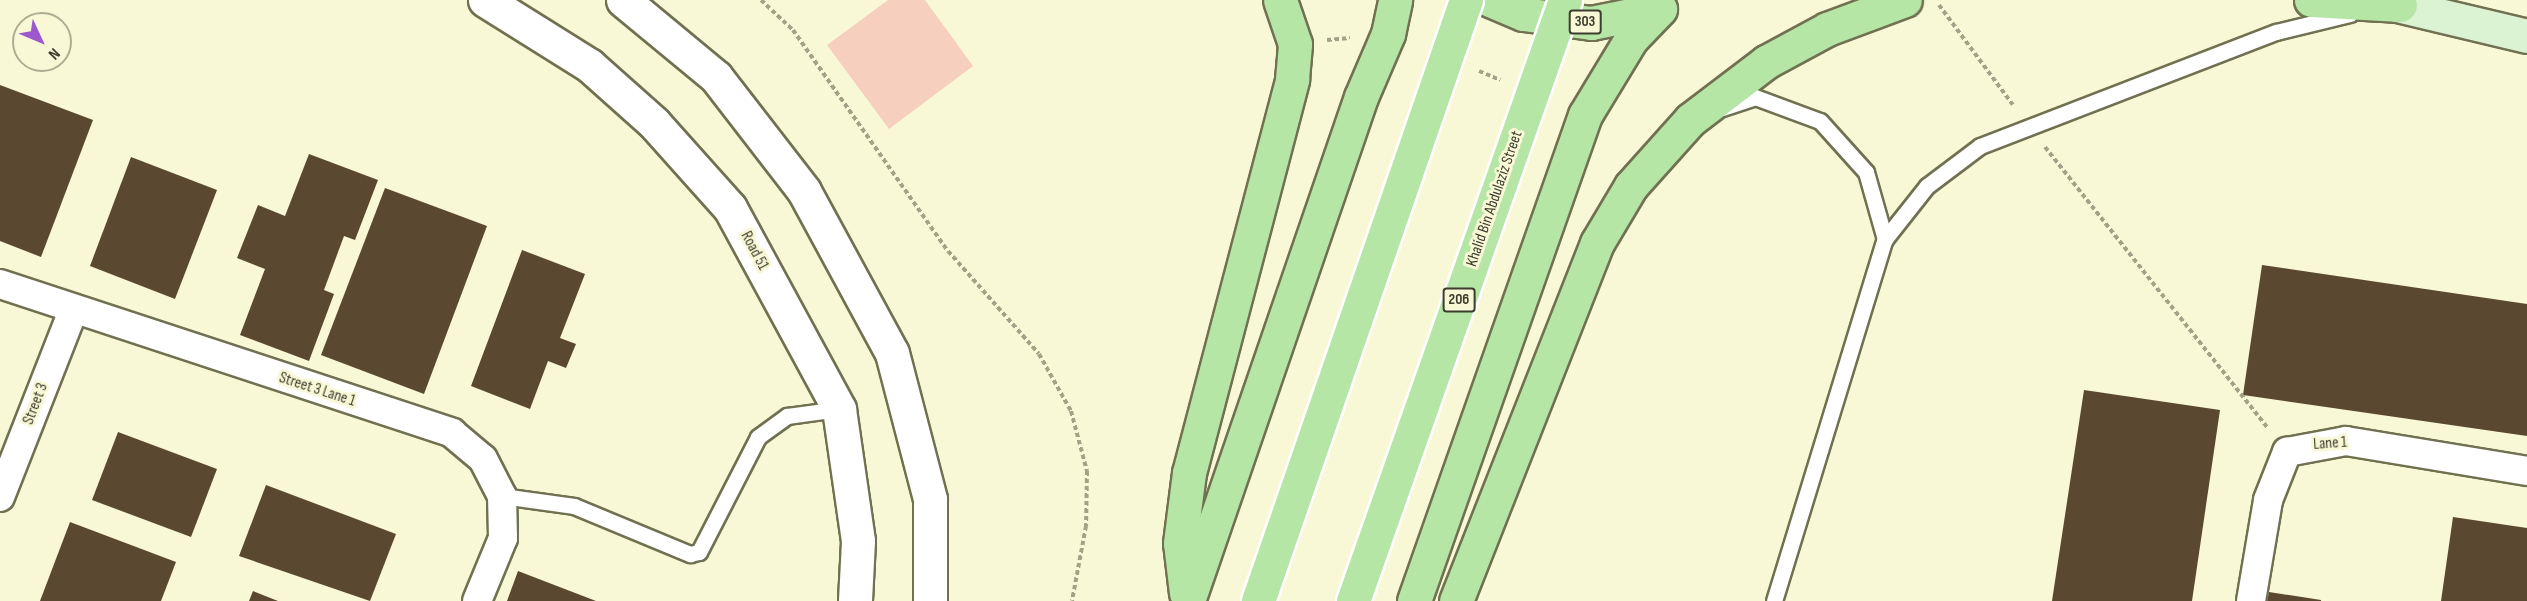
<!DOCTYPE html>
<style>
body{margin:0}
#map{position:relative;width:2527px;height:601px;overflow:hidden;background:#f9f8d6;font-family:"Sofia Sans Condensed",sans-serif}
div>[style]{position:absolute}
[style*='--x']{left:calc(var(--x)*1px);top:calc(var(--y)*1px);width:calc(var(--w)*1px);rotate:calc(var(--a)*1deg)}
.green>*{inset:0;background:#f6cfbf}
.building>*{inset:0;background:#5a4930}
.path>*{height:4px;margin-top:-2px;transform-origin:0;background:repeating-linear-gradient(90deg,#a3a289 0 4.5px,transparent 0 7.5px)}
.roads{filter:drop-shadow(2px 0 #717152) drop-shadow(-2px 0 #717152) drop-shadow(0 2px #717152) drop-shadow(0 -2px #717152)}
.service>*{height:15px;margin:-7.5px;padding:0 7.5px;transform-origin:7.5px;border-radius:7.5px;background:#fff}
.minor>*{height:28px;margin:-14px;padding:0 14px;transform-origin:14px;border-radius:14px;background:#fff}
.tertiary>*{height:33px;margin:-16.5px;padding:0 16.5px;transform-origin:16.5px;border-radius:16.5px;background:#fff}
.secondary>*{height:33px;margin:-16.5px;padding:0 16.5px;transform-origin:16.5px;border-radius:16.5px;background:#dbf2d3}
.primary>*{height:33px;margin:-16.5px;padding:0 16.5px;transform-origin:16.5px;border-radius:16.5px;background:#b6e6a6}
.bridges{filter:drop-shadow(2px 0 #fff) drop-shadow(-2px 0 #fff) drop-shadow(0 2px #fff) drop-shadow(0 -2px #fff)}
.primary-bridge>*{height:33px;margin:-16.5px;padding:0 16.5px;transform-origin:16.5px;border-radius:16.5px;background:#b6e6a6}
span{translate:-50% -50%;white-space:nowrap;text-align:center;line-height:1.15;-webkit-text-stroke:6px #f9f8d6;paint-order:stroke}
.shield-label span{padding:2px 4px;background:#f9f8d6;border:2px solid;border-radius:4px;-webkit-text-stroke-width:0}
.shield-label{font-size:15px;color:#3d3d2f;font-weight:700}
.street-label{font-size:16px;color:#3d3d2f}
.north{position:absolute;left:12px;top:12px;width:60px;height:60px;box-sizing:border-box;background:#f9f8d6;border:2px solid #aead93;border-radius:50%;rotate:134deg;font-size:16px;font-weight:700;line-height:24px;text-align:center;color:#3d3d2f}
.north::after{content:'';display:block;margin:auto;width:21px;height:27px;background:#9d58cd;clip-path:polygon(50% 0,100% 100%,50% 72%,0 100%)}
</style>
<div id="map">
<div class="green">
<i style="clip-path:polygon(888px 0,925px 0,973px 66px,889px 129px,827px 45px)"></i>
</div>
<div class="building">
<i style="clip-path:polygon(0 85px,93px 120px,41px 257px,0 241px)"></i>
<i style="clip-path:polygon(309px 154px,378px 180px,355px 240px,344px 236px,324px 290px,334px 294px,309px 361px,240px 335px,265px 269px,237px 258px,258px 205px,285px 216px)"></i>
<i style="clip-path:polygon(131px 157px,217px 190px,175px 299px,90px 266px)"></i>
<i style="clip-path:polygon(385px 188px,487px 226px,424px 394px,321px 355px)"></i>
<i style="clip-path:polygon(522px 250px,585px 274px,560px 338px,576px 344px,566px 368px,548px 361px,530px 409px,471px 386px)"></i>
<i style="clip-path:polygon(2262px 265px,2527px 304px,2527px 436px,2243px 395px)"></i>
<i style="clip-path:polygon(2084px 390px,2220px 410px,2192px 601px,2052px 601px)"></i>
<i style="clip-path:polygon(118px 432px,217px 469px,191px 537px,92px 500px)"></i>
<i style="clip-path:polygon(266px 485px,396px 534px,370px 601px,239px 556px)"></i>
<i style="clip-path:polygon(2453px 517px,2527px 528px,2527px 601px,2441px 601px)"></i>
<i style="clip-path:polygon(70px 522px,176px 562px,161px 601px,40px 601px)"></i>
<i style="clip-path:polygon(518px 571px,596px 601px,507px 601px)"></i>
<i style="clip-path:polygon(253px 591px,278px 601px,249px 601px)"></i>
<i style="clip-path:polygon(2269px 592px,2321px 600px,2321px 601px,2267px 601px)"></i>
</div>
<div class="path">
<i style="--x:761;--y:0;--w:44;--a:43.2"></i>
<i style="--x:793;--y:30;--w:270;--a:55"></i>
<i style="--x:948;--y:251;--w:137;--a:48.5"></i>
<i style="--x:1039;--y:354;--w:65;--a:60.7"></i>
<i style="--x:1071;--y:411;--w:62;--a:75.1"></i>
<i style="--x:1087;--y:471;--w:55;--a:91"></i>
<i style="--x:1086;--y:526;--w:76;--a:100.6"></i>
<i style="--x:1939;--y:5;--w:124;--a:53.5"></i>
<i style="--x:1327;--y:40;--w:23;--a:-5"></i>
<i style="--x:1479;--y:71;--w:23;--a:23"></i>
<i style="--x:2045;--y:147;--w:359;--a:51.6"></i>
</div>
<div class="roads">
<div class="service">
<i style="--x:1722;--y:108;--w:35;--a:-18"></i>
<i style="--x:1755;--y:97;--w:69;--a:20.3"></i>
<i style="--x:1820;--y:121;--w:69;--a:48"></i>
<i style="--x:1866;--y:172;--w:70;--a:74.2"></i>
<i style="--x:502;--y:496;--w:73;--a:7.9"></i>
<i style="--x:574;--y:506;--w:126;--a:22.5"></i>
<i style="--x:690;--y:554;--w:9;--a:-13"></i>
<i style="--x:699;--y:552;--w:129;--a:-62.8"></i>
<i style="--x:758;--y:437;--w:36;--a:-36"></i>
<i style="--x:787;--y:416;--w:51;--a:-7.8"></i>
<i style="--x:1774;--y:601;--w:379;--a:-73"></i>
<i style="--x:1885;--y:239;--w:68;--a:-51.6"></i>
<i style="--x:1927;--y:186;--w:66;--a:-37"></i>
<i style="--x:1980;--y:146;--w:317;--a:-21.1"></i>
<i style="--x:2276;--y:32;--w:76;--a:-13.7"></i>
</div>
<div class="minor">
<i style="--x:0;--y:284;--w:476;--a:18.2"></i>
<i style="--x:452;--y:433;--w:40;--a:40"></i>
<i style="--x:483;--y:459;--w:42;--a:62.8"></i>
<i style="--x:502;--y:496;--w:42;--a:88.6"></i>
<i style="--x:503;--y:538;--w:68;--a:112.4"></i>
<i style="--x:0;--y:497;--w:200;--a:-68.6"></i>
<i style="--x:2251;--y:601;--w:102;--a:-80.4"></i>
<i style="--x:2268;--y:500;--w:52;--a:-68.4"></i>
<i style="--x:2287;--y:452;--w:60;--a:-10.6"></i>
<i style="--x:2346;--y:441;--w:183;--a:9.4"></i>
</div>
<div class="tertiary">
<i style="--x:485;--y:0;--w:123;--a:32"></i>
<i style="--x:589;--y:65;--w:87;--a:41.7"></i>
<i style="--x:654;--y:123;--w:114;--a:48.2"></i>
<i style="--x:730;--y:208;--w:229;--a:61.5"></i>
<i style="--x:839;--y:409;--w:133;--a:81.8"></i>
<i style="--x:858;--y:541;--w:60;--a:92.9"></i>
<i style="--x:623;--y:0;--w:121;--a:39.6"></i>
<i style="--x:716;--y:77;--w:144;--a:52.3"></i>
<i style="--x:804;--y:191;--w:184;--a:61.5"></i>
<i style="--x:892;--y:353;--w:151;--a:75.4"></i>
<i style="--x:930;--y:499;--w:102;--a:90"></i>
</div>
<div class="secondary">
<i style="--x:2376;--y:0;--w:155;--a:13.4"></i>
</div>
<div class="primary">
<i style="--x:1490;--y:0;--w:36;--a:23"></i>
<i style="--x:1523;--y:14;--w:69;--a:7.5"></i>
<i style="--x:1591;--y:23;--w:70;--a:-11.5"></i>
<i style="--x:2311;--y:0;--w:89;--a:3.2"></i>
<i style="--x:1186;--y:593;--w:50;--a:-96.8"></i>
<i style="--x:1180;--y:543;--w:71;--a:-82.7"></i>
<i style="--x:1189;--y:473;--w:407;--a:-75.3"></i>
<i style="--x:1292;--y:79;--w:35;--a:-85"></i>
<i style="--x:1295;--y:44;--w:46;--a:-108.8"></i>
<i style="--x:1188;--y:601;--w:533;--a:-71.06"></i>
<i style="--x:1361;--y:97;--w:69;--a:-66.8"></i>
<i style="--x:1388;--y:34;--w:35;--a:-78"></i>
<i style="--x:1414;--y:601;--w:515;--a:-70.62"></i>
<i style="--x:1585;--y:115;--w:89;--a:-58.8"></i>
<i style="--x:1631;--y:39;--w:42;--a:-46"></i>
<i style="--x:1456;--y:601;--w:385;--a:-68.5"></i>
<i style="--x:1597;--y:243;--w:66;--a:-59.2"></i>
<i style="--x:1631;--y:186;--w:89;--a:-48.2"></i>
<i style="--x:1690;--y:120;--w:96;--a:-37.3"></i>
<i style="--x:1766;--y:62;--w:69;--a:-28.4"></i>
<i style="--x:1827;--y:29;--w:83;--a:-20.4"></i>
</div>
</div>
<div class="bridges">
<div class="primary-bridge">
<i style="--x:1258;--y:601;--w:636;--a:-70.91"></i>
<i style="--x:1353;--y:601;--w:637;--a:-70.57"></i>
</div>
</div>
<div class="shield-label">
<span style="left:1585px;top:22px">303</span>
<span style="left:1459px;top:300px">206</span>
</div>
<div class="street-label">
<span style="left:1495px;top:199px;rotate:-71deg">Khalid Bin Abdulaziz Street</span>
<span style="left:754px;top:251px;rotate:62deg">Road 51</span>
<span style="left:317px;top:390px;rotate:18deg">Street 3 Lane 1</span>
<span style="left:36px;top:404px;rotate:-69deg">Street 3</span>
<span style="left:2330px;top:444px;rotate:-4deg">Lane 1</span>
</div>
<div class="north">N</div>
</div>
